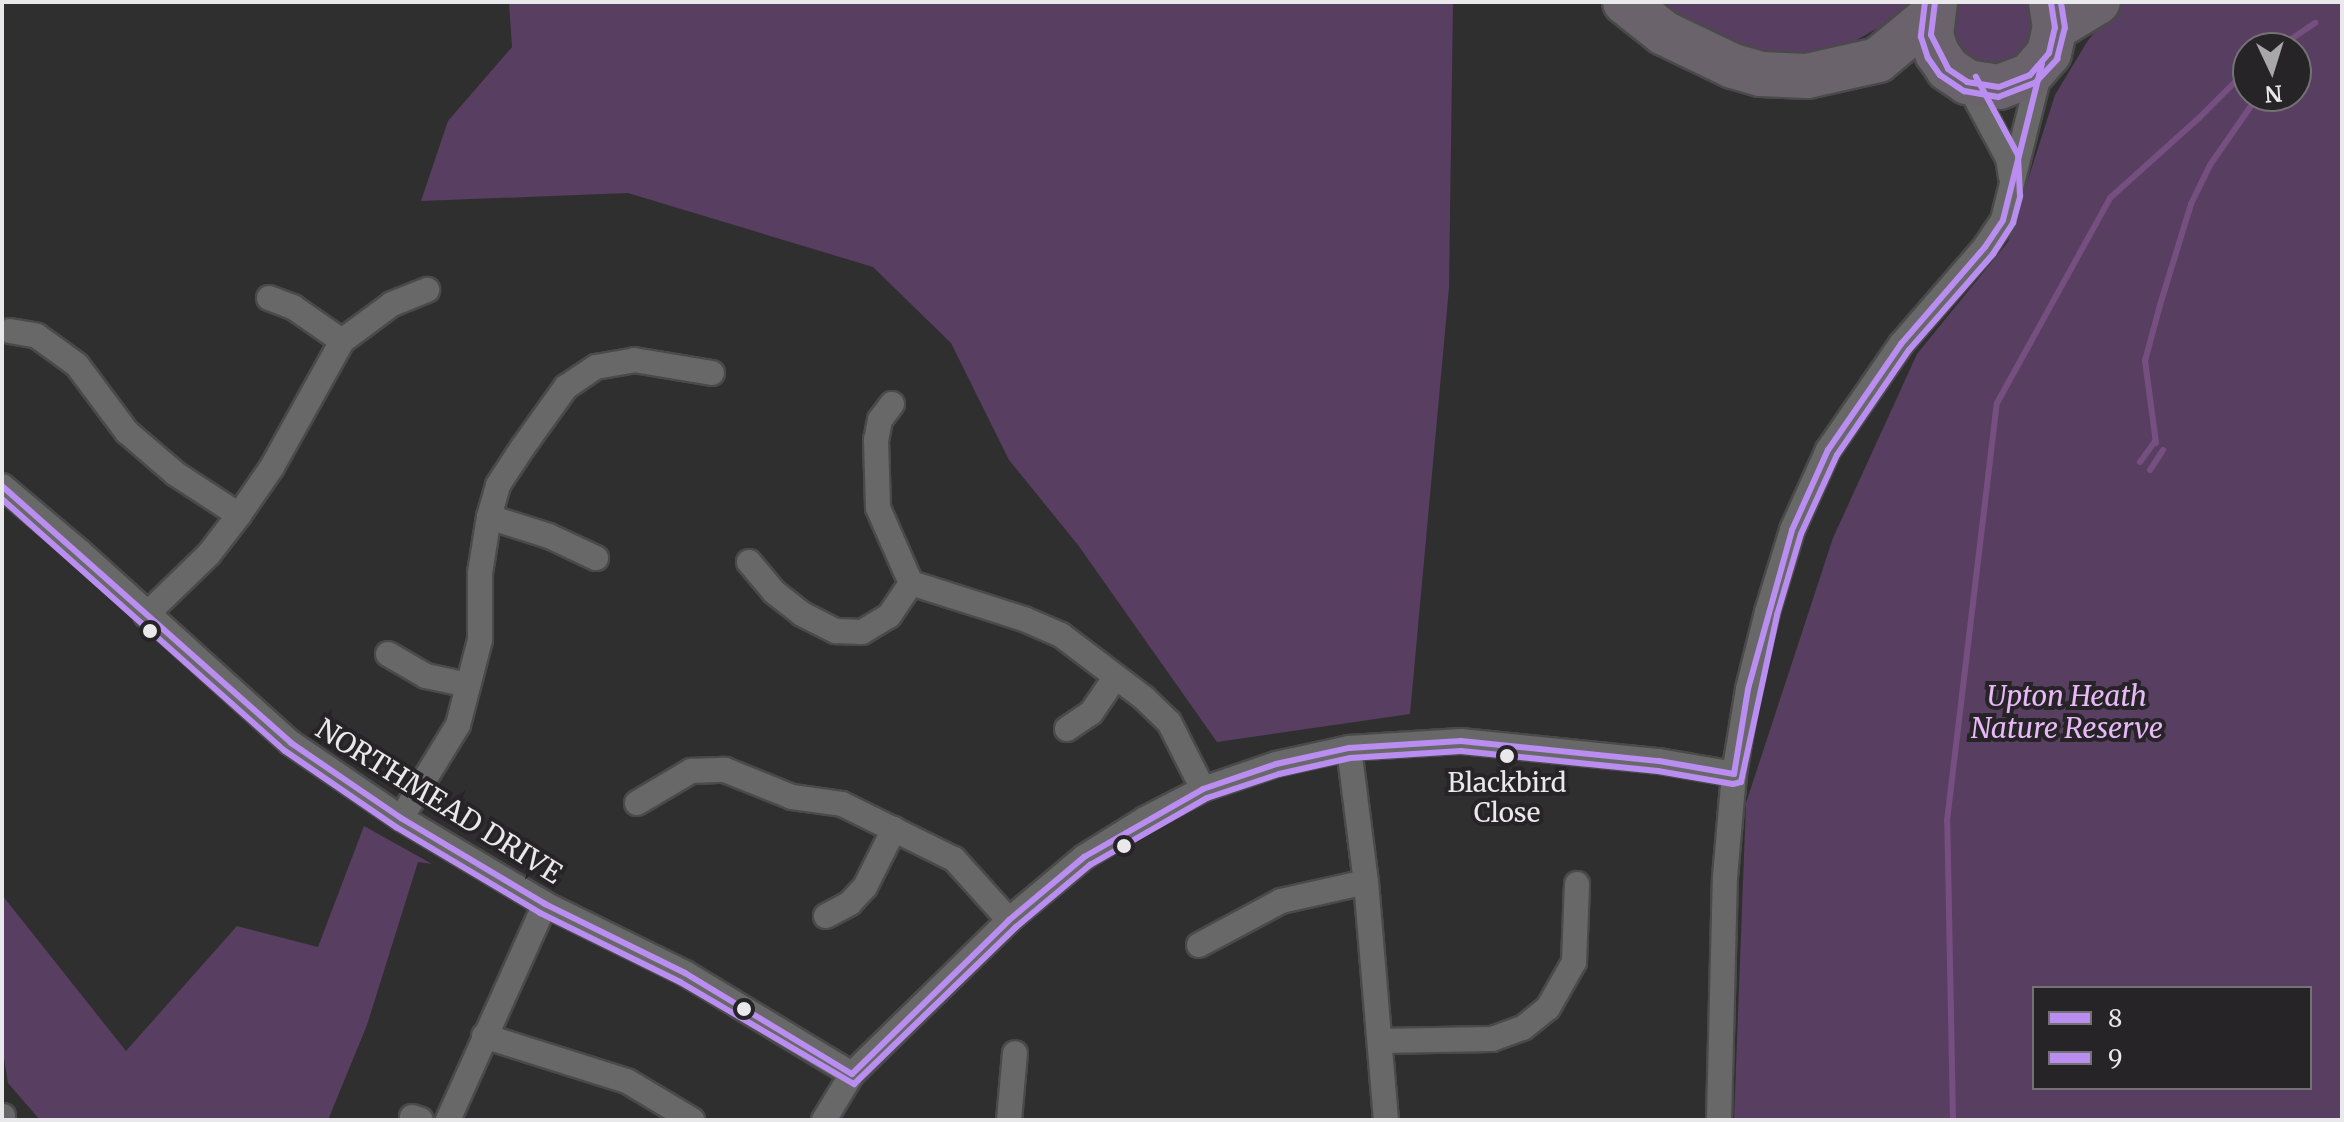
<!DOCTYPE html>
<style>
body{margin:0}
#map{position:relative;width:2344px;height:1122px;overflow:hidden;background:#302f30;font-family:Merriweather,serif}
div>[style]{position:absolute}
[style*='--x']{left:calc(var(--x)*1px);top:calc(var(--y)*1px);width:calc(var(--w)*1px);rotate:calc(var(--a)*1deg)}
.green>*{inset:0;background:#583e60}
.stream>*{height:6px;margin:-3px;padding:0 3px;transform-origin:3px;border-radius:3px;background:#764f81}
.roads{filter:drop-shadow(2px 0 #4b4a4b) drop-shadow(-2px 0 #4b4a4b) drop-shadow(0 2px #4b4a4b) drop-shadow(0 -2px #4b4a4b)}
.street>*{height:24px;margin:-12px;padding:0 12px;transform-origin:12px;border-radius:12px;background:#696869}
.highway>*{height:44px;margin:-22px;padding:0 22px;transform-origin:22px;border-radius:22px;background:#6b636c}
.bus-1>*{height:6px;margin:-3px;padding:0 3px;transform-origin:3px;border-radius:3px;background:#b98ef0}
.bus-2>*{height:6px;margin:-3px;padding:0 3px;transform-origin:3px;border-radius:3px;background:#b98ef0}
.dots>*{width:22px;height:22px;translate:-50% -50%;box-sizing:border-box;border:4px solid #262427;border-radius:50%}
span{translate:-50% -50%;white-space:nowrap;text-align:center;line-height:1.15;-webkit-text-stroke:8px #262427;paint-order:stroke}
.bus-label{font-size:26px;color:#e9e8ea}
.park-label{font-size:28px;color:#e9b8f8;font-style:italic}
.street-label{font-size:28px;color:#e9e8ea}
.frame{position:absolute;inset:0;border:4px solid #e9e8ea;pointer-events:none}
.legend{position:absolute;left:2032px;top:986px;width:280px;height:104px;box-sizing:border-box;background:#262427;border:2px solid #747275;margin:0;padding:10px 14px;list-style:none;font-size:24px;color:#e9e8ea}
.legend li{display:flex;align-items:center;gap:16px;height:40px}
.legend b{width:40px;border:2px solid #747275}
.north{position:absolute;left:2232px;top:32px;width:80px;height:80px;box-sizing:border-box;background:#262427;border:2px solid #747275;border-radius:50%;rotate:176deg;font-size:22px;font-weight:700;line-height:32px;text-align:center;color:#e9e8ea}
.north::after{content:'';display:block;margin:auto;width:28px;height:36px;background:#a8a7a9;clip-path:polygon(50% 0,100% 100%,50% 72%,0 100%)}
</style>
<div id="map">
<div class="green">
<i style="clip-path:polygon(509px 2px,1453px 2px,1449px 288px,1410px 714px,1217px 742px,1078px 545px,1009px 460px,951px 343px,873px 267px,628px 193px,421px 201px,448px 121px,512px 47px)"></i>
<i style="clip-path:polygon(1665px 2px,1910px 2px,1887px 23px,1831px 54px,1744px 53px,1694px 33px)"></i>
<i style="clip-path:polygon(1951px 2px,2033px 2px,2037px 30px,2018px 60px,1983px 68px,1950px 43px)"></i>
<i style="clip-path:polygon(evenodd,2125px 2px,2342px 2px,2342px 1120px,1734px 1120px,1746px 803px,1833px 538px,1917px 354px,2008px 242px,2055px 95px,2087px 42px,2111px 10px,2125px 2px,2248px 48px,2296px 48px,2296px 96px,2248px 96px,2248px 48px,2125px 2px,2034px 988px,2310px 988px,2310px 1088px,2034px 1088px,2034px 988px)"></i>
<i style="clip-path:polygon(364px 826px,432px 864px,418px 862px,367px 1025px,328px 1120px,40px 1120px,8px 1083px,2px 1046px,2px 895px,126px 1051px,237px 926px,318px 947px)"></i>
</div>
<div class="stream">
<i style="--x:2278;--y:48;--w:45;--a:-34"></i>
<i style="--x:2156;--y:443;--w:83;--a:-97.6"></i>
<i style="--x:2145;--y:361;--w:58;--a:-75"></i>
<i style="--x:2160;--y:305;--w:106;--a:-72.9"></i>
<i style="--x:2191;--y:204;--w:43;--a:-64"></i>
<i style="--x:2210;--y:165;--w:84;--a:-55.2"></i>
<i style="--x:2140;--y:462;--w:26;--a:-54"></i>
<i style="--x:2150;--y:470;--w:24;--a:-57"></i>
<i style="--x:1953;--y:1120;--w:299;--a:-91.1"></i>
<i style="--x:1947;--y:821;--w:421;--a:-83.2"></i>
<i style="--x:1997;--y:403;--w:234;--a:-61.1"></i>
<i style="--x:2110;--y:198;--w:120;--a:-42"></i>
<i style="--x:2199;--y:118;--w:69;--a:-45"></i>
</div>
<div class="roads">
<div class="street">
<i style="--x:1967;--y:82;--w:86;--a:61.7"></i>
<i style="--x:2008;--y:158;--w:18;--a:81"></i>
<i style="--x:269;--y:298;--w:26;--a:21"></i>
<i style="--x:293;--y:307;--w:60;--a:34.8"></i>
<i style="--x:10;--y:331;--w:27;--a:10"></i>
<i style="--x:37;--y:336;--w:49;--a:35.9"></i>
<i style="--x:77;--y:365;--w:84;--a:53.3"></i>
<i style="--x:127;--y:432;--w:65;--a:40.6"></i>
<i style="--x:176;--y:474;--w:75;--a:33.1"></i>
<i style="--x:892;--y:404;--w:20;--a:127"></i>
<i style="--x:880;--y:420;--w:20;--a:101"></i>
<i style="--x:876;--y:440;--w:68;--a:88.3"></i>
<i style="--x:878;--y:508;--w:82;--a:66.3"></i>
<i style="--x:2;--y:486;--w:101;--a:40.2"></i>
<i style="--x:79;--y:551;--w:286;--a:42.2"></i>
<i style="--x:291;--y:743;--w:133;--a:34.3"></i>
<i style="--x:401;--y:818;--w:168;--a:30.8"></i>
<i style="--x:545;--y:904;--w:156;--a:26.2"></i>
<i style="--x:685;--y:973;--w:195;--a:31.2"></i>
<i style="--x:489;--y:517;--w:63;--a:17.6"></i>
<i style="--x:549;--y:536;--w:52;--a:25.1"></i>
<i style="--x:749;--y:562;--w:39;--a:50"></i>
<i style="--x:774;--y:592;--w:36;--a:38"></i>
<i style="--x:802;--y:614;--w:38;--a:27"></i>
<i style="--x:836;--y:631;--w:26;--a:2"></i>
<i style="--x:862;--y:632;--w:31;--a:-31"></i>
<i style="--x:889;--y:616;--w:40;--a:-56"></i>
<i style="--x:911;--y:583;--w:119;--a:17.7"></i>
<i style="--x:1024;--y:619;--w:40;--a:23.4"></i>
<i style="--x:1061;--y:635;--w:104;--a:37.2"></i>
<i style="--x:1144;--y:698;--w:35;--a:44"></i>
<i style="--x:1169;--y:722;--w:75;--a:63.1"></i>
<i style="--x:146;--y:615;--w:88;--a:-44.1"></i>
<i style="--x:209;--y:554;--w:49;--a:-52.4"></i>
<i style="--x:239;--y:515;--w:58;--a:-55.5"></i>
<i style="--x:272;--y:467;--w:144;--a:-60.9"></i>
<i style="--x:342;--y:341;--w:62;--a:-36.5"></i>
<i style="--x:392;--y:304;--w:38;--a:-22"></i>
<i style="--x:388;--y:654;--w:44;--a:30.1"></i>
<i style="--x:426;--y:676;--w:43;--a:12.1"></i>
<i style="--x:1067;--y:729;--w:29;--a:-34"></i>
<i style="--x:1091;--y:713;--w:42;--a:-55.6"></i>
<i style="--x:1349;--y:748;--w:135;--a:82.8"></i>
<i style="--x:1366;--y:882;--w:239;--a:85.2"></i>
<i style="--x:637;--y:803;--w:63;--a:-30.7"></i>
<i style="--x:691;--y:771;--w:34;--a:-2"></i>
<i style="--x:725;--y:770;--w:72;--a:21.9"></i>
<i style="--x:792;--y:797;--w:50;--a:8"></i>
<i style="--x:842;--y:804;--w:125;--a:26.2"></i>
<i style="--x:954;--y:859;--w:82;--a:48"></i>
<i style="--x:401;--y:818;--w:109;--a:-58.5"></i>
<i style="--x:458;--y:725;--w:88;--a:-75.5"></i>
<i style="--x:480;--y:640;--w:67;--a:-90"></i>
<i style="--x:480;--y:573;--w:57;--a:-80.9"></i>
<i style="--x:489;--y:517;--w:33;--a:-74"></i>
<i style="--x:498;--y:485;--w:45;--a:-56.7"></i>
<i style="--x:523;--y:447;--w:74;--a:-54.4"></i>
<i style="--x:566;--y:387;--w:36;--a:-34"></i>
<i style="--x:596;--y:367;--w:39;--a:-10"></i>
<i style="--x:634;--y:360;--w:79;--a:9.5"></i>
<i style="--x:826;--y:916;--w:27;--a:-28"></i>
<i style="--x:850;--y:903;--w:22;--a:-47"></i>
<i style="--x:865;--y:887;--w:65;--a:-63.4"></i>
<i style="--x:1199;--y:945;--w:93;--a:-28.2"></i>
<i style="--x:1281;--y:901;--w:87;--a:-12.6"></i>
<i style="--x:484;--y:1036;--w:150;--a:17.5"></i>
<i style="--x:627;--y:1081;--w:76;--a:31"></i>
<i style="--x:1380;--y:1041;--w:112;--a:-1"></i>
<i style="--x:1492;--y:1039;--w:33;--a:-20"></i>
<i style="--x:1523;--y:1028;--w:32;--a:-39"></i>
<i style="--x:1548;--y:1008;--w:53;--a:-60.5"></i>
<i style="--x:1574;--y:962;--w:78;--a:-87.8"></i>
<i style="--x:2;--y:1116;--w:1;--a:0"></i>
<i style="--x:412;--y:1117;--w:9;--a:18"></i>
<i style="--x:448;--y:1120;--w:237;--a:-65.8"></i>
<i style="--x:824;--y:1120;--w:54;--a:-58.7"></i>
<i style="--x:852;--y:1074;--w:220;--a:-44.4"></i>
<i style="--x:1009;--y:920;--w:98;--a:-40"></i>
<i style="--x:1084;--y:857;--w:72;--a:-31.9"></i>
<i style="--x:1145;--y:819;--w:65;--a:-27.3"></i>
<i style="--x:1203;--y:789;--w:77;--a:-18.9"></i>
<i style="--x:1276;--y:764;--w:75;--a:-12.4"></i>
<i style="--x:1349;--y:748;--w:112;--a:-3.6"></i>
<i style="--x:1461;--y:741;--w:199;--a:5.8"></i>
<i style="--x:1659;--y:761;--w:76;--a:9.8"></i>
<i style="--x:1009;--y:1120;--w:67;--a:-84.9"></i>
<i style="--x:1719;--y:1120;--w:243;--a:-88.6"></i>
<i style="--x:1725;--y:877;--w:103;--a:-85"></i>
<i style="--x:1734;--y:774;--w:86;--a:-80.6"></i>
<i style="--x:1748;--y:689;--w:79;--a:-76.1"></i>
<i style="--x:1767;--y:612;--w:86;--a:-73"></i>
<i style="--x:1792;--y:530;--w:88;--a:-65.8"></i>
<i style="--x:1828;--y:450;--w:129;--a:-55.4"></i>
<i style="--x:1901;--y:344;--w:128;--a:-49.1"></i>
<i style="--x:1985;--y:247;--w:32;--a:-56"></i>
<i style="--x:2003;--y:220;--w:159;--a:-76.1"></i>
</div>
<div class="highway">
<i style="--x:1625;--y:2;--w:50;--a:38.5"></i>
<i style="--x:1664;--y:33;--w:76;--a:25.6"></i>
<i style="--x:1733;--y:66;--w:29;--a:16"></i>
<i style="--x:1761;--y:74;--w:46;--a:2.5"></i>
<i style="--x:1807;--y:76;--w:73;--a:-12.7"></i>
<i style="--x:1878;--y:60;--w:69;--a:-39.7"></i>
<i style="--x:1935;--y:2;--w:33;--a:97"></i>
<i style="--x:1931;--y:35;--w:19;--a:72"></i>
<i style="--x:1937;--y:53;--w:19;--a:55"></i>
<i style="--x:1948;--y:69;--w:23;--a:34"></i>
<i style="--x:1967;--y:82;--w:32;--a:9"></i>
<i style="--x:1999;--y:87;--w:33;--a:-21"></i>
<i style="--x:2030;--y:75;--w:29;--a:-49"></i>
<i style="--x:2049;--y:53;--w:26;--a:-77"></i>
<i style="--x:2055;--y:28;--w:26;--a:-99"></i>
<i style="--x:2055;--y:28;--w:50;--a:-31.2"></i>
</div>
</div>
<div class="bus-1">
<i style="--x:1935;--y:2;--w:33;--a:97"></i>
<i style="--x:1931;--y:35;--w:38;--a:63"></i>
<i style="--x:1948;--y:69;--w:23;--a:34"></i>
<i style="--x:1967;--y:82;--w:32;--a:9"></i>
<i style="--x:1999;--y:87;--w:33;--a:-21"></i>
<i style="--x:2030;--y:75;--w:29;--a:-49"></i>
<i style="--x:2049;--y:53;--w:26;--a:-77"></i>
<i style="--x:2055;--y:28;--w:26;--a:-99"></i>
<i style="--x:2;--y:486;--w:387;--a:41.6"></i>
<i style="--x:291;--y:743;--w:133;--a:34.3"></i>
<i style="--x:401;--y:818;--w:168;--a:30.8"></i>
<i style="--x:545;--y:904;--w:156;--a:26.2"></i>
<i style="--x:685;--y:973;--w:195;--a:31.2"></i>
<i style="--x:852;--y:1074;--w:220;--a:-44.4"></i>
<i style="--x:1009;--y:920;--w:98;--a:-40"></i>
<i style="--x:1084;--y:857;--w:137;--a:-29.7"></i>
<i style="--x:1203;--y:789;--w:77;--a:-18.9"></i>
<i style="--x:1276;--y:764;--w:75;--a:-12.4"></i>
<i style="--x:1349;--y:748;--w:112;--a:-3.6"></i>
<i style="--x:1461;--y:741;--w:199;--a:5.8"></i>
<i style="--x:1659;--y:761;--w:76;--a:9.8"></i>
<i style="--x:1734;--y:774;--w:86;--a:-80.6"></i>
<i style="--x:1748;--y:689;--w:165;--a:-74.5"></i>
<i style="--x:1792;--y:530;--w:88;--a:-65.8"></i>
<i style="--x:1828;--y:450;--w:129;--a:-55.4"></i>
<i style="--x:1901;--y:344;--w:128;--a:-49.1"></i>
<i style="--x:1985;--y:247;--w:32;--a:-56"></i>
<i style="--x:2003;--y:220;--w:161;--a:-76"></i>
</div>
<div class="bus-2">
<i style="--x:1925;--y:2;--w:35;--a:97"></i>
<i style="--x:1921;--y:37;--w:22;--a:72"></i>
<i style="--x:1928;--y:58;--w:21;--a:55"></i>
<i style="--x:1940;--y:75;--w:29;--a:34"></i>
<i style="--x:1964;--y:91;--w:35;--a:10"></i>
<i style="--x:1998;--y:97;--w:40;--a:-21"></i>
<i style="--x:2035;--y:83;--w:33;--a:-47"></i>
<i style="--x:2057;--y:59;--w:32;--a:-76"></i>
<i style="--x:2065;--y:28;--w:26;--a:-99"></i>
<i style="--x:2;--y:499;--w:379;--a:41.7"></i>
<i style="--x:285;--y:751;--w:135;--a:34.4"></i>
<i style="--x:396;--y:827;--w:168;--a:30.8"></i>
<i style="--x:540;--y:913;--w:156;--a:26.2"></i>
<i style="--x:680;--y:982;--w:202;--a:30.4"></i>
<i style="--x:854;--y:1084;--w:226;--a:-44.1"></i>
<i style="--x:1016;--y:927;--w:97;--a:-40"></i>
<i style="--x:1090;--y:865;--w:135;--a:-29.8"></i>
<i style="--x:1207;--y:798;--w:76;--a:-18.4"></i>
<i style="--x:1279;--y:774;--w:73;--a:-12.7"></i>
<i style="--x:1350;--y:758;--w:111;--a:-3.6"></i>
<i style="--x:1461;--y:751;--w:198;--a:5.8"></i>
<i style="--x:1658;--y:771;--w:76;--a:9.8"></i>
<i style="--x:1733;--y:784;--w:8;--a:-14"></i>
<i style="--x:1741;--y:782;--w:171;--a:-77.8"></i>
<i style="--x:1777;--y:615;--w:84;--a:-73.5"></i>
<i style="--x:1801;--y:534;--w:87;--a:-65.5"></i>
<i style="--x:1837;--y:455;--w:127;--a:-55.6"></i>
<i style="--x:1909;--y:350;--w:128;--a:-48.8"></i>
<i style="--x:1993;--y:254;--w:37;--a:-57"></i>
<i style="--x:2013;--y:223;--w:28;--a:-75"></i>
<i style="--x:2020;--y:196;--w:41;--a:-92.8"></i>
<i style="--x:2018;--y:155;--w:89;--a:-118.3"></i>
</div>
<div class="dots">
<i style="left:150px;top:631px;background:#e9e8ea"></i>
<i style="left:1507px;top:756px;background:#e9e8ea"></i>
<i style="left:1124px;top:846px;background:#e9e8ea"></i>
<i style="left:744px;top:1009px;background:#e9e8ea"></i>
</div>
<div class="bus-label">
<span style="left:1507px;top:798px">Blackbird<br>Close</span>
</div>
<div class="park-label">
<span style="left:2067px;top:712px">Upton Heath<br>Nature Reserve</span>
</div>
<div class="street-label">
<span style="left:439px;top:801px;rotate:32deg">NORTHMEAD DRIVE</span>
</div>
<div class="frame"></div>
<ul class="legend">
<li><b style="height:10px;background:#b98ef0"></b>8</li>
<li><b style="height:10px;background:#b98ef0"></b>9</li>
</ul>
<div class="north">N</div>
</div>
